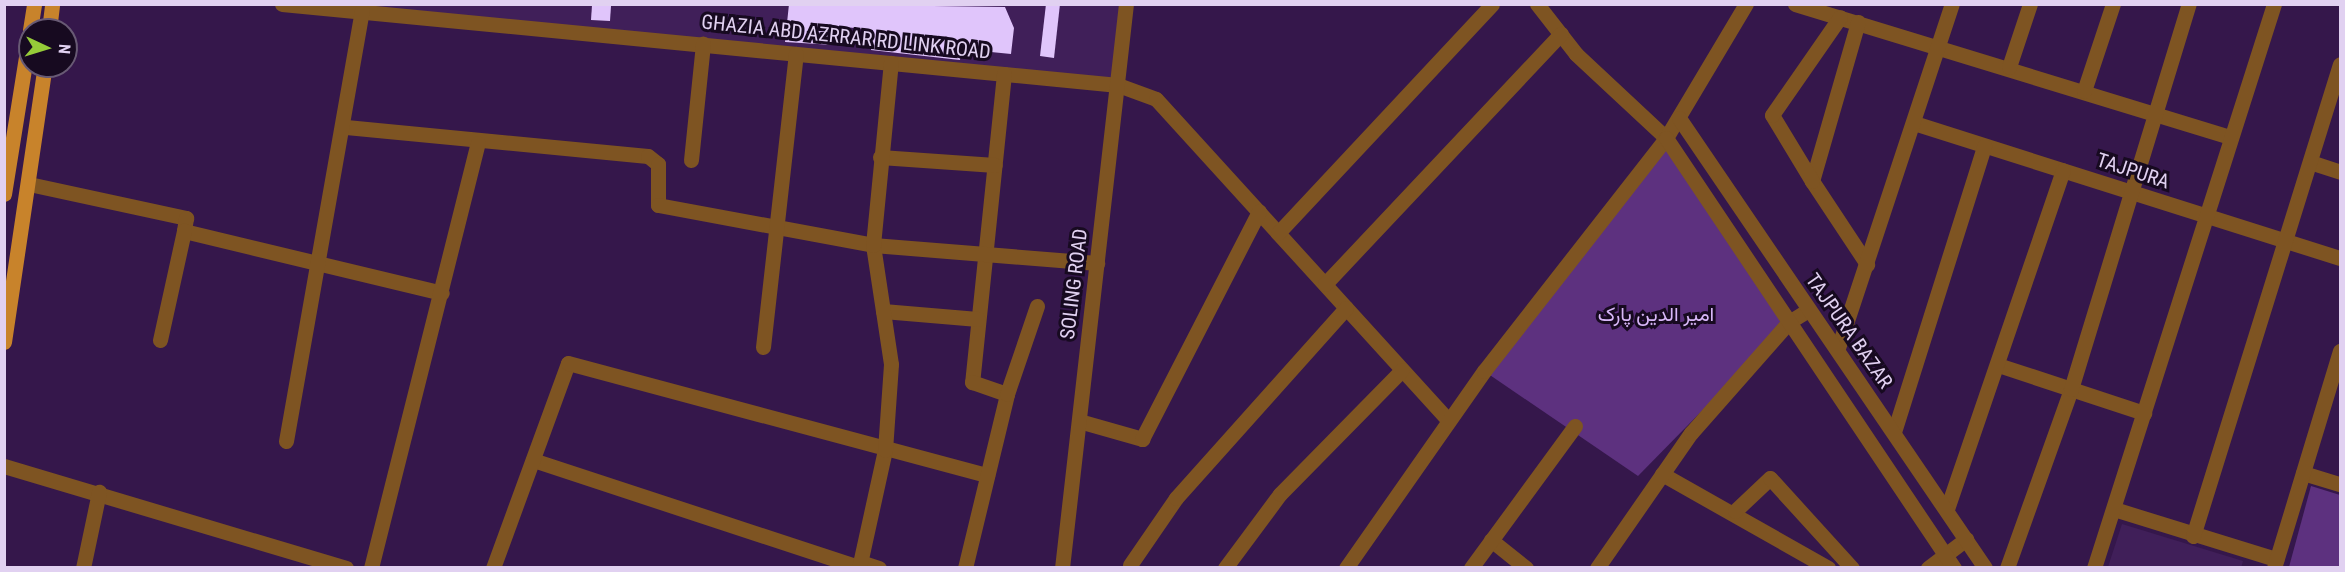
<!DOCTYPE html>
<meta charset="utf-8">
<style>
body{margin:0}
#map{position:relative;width:2345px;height:572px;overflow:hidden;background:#35174b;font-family:"Roboto Condensed",Vazirmatn,sans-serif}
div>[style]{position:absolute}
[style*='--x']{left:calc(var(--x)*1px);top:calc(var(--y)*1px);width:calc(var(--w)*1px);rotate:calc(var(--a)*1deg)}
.built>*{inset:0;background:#401f59}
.green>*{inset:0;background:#5d317f}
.building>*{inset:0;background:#e0c5fb}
.minor>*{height:15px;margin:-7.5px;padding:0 7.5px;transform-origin:7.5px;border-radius:7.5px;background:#7e5422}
.tertiary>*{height:15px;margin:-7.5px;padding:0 7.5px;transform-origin:7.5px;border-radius:7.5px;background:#7e5422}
.primary>*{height:15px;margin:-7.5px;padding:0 7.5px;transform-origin:7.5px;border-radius:7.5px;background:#c8832b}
span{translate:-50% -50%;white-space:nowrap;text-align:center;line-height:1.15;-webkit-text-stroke:6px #170a20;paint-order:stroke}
.street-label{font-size:20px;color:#e1d1f1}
.park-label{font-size:20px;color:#d8b7f8}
.frame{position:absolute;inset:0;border:6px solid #e1d1f1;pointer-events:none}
.north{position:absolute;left:18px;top:18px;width:60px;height:60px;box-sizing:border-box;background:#170a20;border:2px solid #685a74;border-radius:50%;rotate:94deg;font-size:16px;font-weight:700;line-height:24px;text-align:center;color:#e1d1f1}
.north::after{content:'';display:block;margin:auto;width:21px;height:27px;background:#96cc39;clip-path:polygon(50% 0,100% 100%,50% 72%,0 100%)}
</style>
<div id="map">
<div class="built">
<i style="clip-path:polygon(282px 5px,1126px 5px,1118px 85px)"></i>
<i style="clip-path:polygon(2122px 524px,2243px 561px,2241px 568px,2108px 567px)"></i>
</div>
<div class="green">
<i style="clip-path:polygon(1666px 138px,1789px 322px,1638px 476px,1484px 371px)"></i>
<i style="clip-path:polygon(2311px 486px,2340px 495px,2340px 567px,2289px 567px)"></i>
</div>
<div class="building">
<i style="clip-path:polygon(789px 4px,1005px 7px,1014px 28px,1011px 54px,961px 49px,960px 60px,871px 50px,873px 30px,836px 26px,834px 45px,785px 42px)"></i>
<i style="clip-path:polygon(1046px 4px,1060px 4px,1054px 58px,1040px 56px)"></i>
<i style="clip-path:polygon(592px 5px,611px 6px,610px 21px,591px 20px)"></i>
</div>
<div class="minor">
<i style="--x:282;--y:4;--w:840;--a:5.53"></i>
<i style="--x:1118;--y:85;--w:40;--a:20.2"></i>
<i style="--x:1156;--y:99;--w:435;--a:47.7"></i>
<i style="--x:1537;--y:4;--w:63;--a:52"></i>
<i style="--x:1576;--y:54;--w:123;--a:43"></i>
<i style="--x:1795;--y:4;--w:456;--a:17"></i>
<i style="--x:1858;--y:22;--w:166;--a:106.1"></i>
<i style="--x:1812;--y:181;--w:100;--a:56.5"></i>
<i style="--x:2009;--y:67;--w:66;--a:-71.6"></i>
<i style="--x:1004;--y:74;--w:310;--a:95.9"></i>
<i style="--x:972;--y:382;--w:37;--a:19"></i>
<i style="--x:2084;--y:91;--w:92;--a:-71.6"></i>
<i style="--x:1914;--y:123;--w:447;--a:17.6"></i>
<i style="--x:346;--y:127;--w:303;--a:5.5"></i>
<i style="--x:648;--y:156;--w:13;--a:39"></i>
<i style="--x:658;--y:164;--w:41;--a:90"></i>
<i style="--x:658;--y:205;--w:219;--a:10.5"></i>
<i style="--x:873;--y:245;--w:225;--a:4.6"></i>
<i style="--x:880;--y:157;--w:115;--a:4"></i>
<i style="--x:691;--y:160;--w:117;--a:-84.1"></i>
<i style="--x:2310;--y:162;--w:32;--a:18"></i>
<i style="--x:1812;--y:181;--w:77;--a:-121.2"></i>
<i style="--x:1772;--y:115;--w:119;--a:-55.2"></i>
<i style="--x:29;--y:184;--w:161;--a:12.2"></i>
<i style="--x:186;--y:218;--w:13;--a:99"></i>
<i style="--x:184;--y:231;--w:265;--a:13.5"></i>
<i style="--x:1278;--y:233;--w:313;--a:-46.9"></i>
<i style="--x:1325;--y:284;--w:344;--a:-46.7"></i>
<i style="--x:883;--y:311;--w:95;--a:4.8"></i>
<i style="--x:160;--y:340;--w:112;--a:-77.6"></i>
<i style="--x:763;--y:347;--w:295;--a:-83.6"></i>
<i style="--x:1838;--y:348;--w:362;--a:-71.7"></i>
<i style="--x:1998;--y:365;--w:154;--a:18.2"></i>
<i style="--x:1079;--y:421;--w:66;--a:15.9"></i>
<i style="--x:1142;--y:439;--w:256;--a:-62.8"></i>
<i style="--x:1894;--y:432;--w:300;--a:-72.5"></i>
<i style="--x:286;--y:441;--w:437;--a:-80"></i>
<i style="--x:533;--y:460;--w:343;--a:18.2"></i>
<i style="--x:4;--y:466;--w:357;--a:16.6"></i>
<i style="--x:2303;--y:473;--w:39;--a:17"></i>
<i style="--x:1662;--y:474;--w:191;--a:29.5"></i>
<i style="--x:1947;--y:509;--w:358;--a:-71.1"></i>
<i style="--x:2114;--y:509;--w:170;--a:17.2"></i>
<i style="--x:1735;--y:511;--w:48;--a:-43.3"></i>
<i style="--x:1770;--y:478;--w:122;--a:47.7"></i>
<i style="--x:2193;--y:536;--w:494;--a:-72.7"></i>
<i style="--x:1491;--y:540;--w:45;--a:38.7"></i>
<i style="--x:860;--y:562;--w:20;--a:18"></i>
<i style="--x:1130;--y:565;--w:81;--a:-55.5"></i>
<i style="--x:1176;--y:498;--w:255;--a:-48.2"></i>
<i style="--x:83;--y:568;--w:78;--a:-78.1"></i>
<i style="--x:371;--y:568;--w:438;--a:-75.9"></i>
<i style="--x:493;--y:568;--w:218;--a:-69.9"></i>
<i style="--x:568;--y:363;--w:434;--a:15"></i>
<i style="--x:859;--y:568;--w:121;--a:-77.6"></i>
<i style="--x:885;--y:450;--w:86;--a:-86"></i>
<i style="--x:891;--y:364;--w:120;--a:-98.6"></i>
<i style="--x:873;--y:245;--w:183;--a:-84.4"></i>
<i style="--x:965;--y:568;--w:179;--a:-76.4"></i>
<i style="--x:1007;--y:394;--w:93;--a:-71.2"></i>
<i style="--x:1225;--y:568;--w:92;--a:-53.4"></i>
<i style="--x:1280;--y:494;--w:174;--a:-45.5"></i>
<i style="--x:1346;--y:568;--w:241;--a:-55"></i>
<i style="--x:1484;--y:371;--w:296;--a:-52"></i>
<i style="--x:1666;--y:138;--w:156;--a:-59.2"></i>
<i style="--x:1471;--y:568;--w:176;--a:-53.8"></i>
<i style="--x:1597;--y:568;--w:165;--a:-55.2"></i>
<i style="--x:1691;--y:433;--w:148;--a:-48.6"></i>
<i style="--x:1789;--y:322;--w:22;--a:-32"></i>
<i style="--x:1928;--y:568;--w:48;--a:-37.3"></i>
<i style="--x:2007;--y:568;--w:190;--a:-70.3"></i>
<i style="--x:2071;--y:389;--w:403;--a:-73"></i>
<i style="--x:2094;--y:568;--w:592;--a:-72.3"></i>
<i style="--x:2274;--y:568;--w:227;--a:-73.1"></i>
</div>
<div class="tertiary">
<i style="--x:1679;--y:118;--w:544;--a:55.78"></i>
<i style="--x:1666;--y:138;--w:518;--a:56.19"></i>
<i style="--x:1062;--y:568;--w:568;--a:-83.53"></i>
</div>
<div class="primary">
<i style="--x:30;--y:30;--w:26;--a:-81"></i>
<i style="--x:49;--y:30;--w:26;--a:-83"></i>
<i style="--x:4;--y:194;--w:164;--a:-80.9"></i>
<i style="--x:4;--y:342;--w:279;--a:-81.6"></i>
</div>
<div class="street-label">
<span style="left:846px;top:37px;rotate:6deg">GHAZIA ABD AZRRAR RD LINK ROAD</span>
<span style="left:2133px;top:171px;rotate:18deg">TAJPURA</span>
<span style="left:1074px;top:284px;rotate:-83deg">SOLING ROAD</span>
<span style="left:1849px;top:331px;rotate:55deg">TAJPURA BAZAR</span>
</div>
<div class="park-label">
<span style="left:1656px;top:314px">امیر الدین پارک</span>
</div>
<div class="frame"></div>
<div class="north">N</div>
</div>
